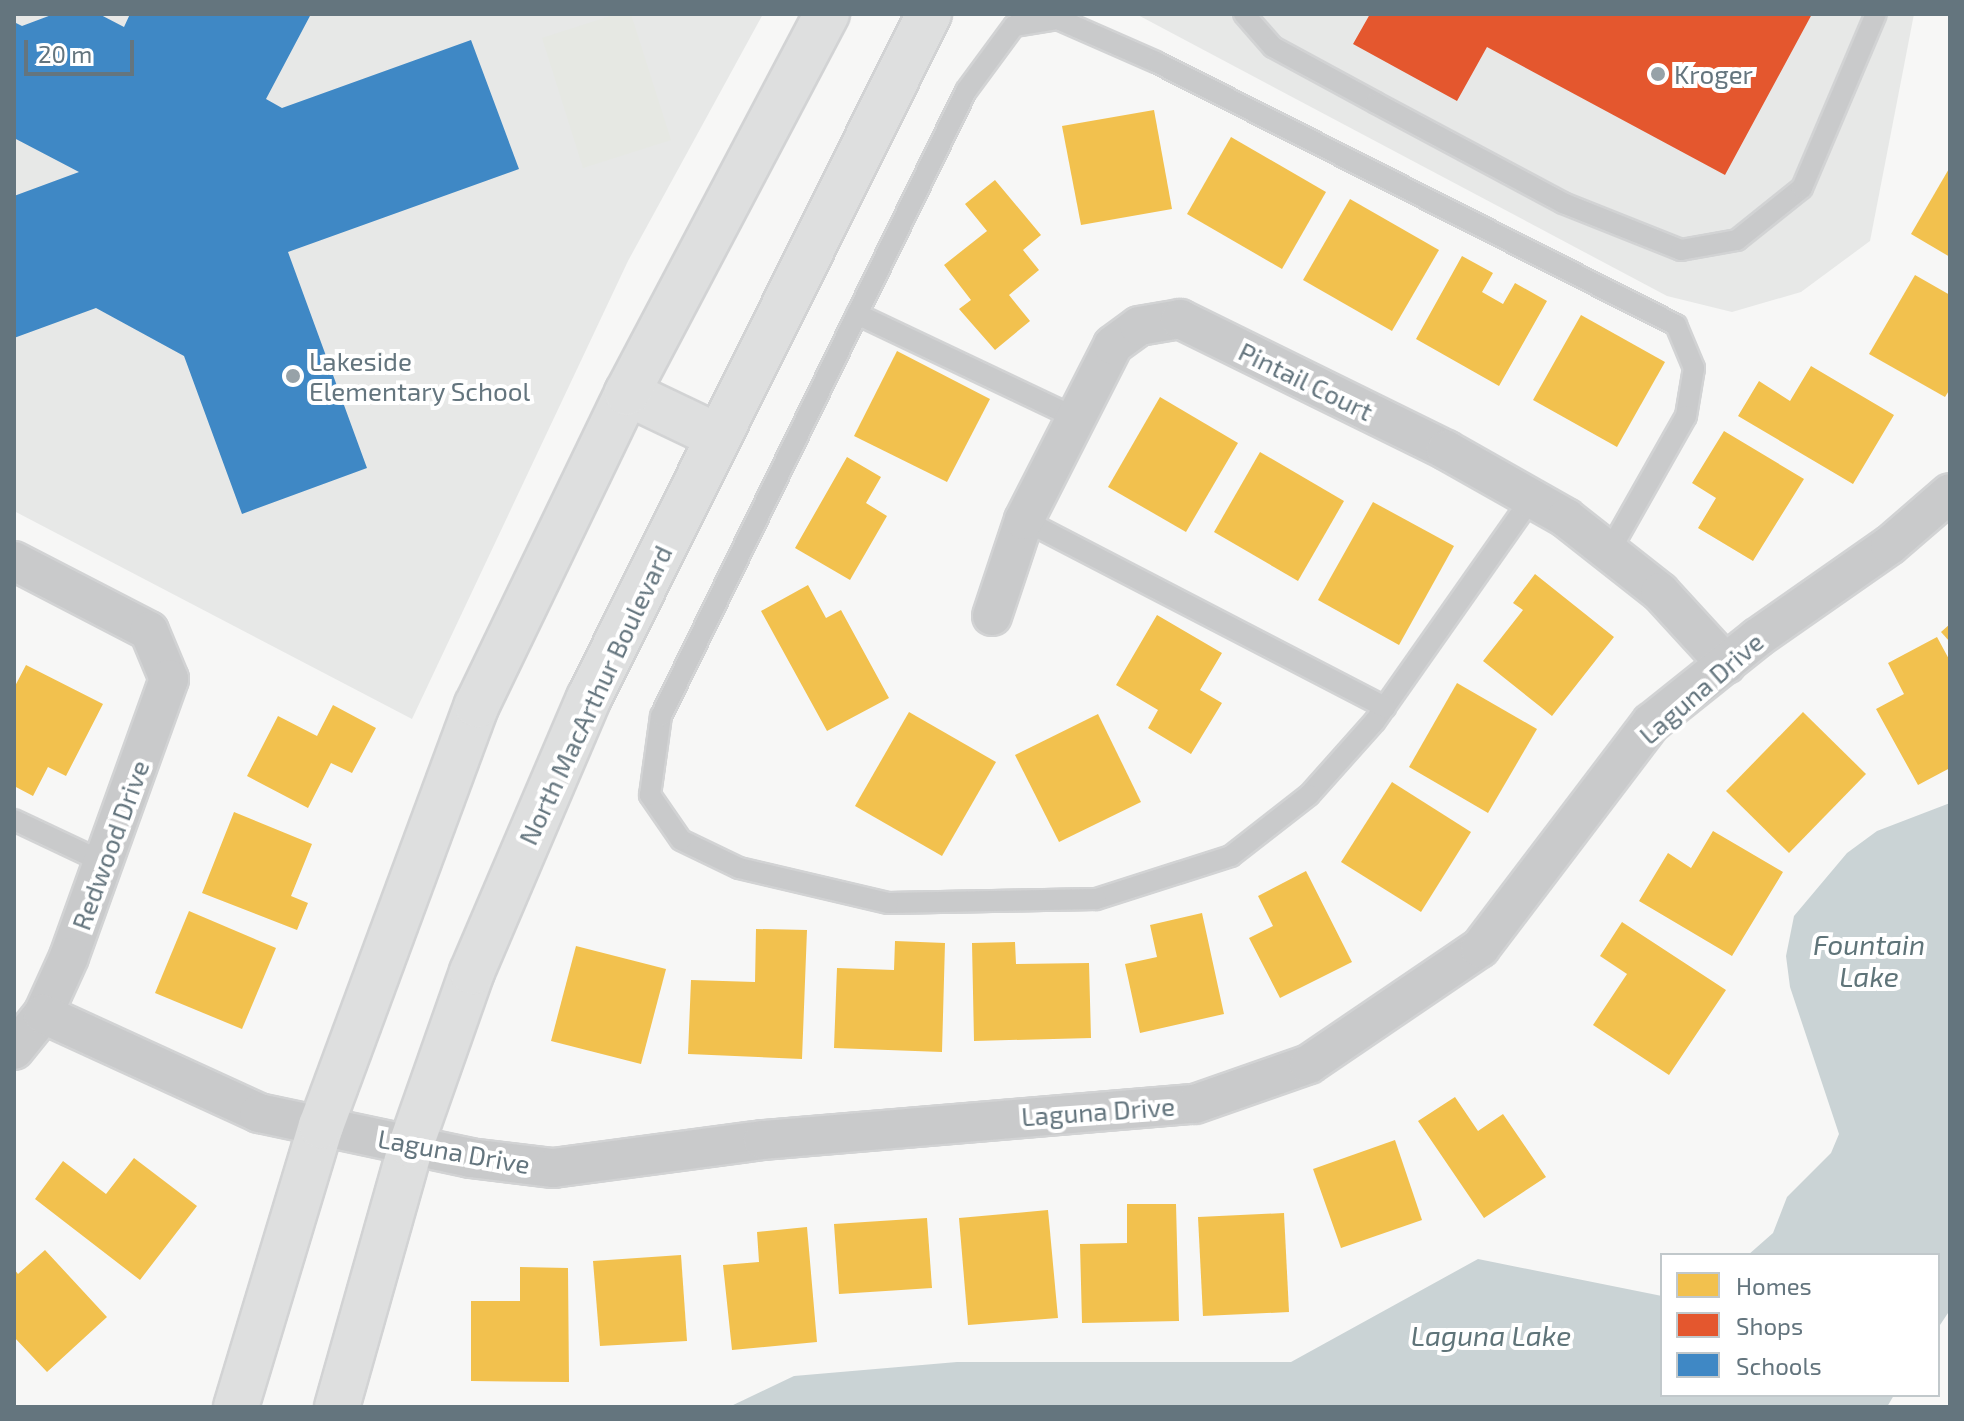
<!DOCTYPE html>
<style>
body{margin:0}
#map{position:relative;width:1964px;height:1421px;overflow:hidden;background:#f7f7f6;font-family:"Exo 2",sans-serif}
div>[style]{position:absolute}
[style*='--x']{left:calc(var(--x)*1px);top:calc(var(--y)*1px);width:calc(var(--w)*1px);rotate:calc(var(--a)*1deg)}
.built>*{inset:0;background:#e7e8e7}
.green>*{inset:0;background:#e6e8e3}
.water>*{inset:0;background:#cad3d5}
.homes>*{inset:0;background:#f2c14e}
.shops>*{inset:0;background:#e4572e}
.schools>*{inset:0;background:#3f88c5}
.roads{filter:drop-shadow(2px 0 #d2d3d4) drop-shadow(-2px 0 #d2d3d4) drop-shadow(0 2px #d2d3d4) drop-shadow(0 -2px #d2d3d4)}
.lane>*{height:20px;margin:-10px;padding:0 10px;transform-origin:10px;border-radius:10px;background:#c9cacb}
.street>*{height:38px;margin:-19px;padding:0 19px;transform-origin:19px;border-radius:19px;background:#c9cacb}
.secondary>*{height:44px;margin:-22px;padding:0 22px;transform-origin:22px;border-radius:22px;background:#dedfdf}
.dots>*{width:22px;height:22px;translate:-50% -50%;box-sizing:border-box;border:4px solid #fff;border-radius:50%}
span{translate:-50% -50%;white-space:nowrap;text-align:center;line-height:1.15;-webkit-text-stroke:8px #fff;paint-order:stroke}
.poi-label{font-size:26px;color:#64757e}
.left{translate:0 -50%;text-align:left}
.street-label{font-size:26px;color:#64757e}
.water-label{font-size:28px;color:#5f7479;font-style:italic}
.frame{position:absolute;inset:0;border:16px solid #64757e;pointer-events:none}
.legend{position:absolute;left:1660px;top:1253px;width:280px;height:144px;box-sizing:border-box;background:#fff;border:2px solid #c1c8cb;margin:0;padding:10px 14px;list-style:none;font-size:24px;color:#64757e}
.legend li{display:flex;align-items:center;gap:16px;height:40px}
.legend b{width:40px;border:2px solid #c1c8cb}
.scale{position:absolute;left:24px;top:40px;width:110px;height:36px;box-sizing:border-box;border:4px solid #64757e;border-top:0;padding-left:10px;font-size:24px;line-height:28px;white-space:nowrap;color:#64757e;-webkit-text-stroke:6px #fff;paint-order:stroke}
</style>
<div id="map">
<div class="built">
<i style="clip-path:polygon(14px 14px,763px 14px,628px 261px,412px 719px,14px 511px)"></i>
<i style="clip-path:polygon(1136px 14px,1914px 14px,1870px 241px,1801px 292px,1732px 312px,1667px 296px)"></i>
</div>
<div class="green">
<i style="clip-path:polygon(617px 14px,631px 14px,671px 140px,583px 168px,542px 38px)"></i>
</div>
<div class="water">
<i style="clip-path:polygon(1950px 803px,1950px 1310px,1938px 1328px,1938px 1255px,1748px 1255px,1773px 1233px,1787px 1197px,1831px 1153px,1839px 1134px,1790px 987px,1786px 956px,1794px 916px,1847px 853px,1877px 831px)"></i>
<i style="clip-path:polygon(1478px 1259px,1662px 1296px,1662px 1395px,1894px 1395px,1887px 1407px,729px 1407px,794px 1376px,957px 1362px,1291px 1362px)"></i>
</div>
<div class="homes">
<i style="clip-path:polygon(1154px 110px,1172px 209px,1081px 225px,1062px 126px)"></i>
<i style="clip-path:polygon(1231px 137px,1326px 192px,1282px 269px,1187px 214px)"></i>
<i style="clip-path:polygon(1950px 167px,1950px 257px,1911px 234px)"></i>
<i style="clip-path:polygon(995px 180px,1041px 235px,1023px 250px,1039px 270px,1009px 295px,1030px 321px,995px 350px,959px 309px,971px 300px,944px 265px,987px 231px,965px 204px)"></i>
<i style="clip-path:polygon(1350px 199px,1439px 250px,1392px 331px,1303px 280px)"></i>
<i style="clip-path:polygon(1462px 256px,1493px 273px,1482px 292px,1503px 304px,1515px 283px,1547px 301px,1499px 386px,1416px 339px)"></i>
<i style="clip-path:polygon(1915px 275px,1950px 295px,1950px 389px,1945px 397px,1869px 354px)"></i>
<i style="clip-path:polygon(1581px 315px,1665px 362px,1617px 447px,1533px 400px)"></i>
<i style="clip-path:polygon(897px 351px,990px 399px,947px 482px,854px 436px)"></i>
<i style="clip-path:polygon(1811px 366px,1894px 415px,1853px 484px,1738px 416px,1759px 381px,1790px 401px)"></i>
<i style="clip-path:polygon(1160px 397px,1238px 443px,1186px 532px,1108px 487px)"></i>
<i style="clip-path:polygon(1724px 431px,1804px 479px,1753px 561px,1698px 528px,1716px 498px,1692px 483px)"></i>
<i style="clip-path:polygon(1260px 452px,1344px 501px,1298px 581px,1214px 532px)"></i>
<i style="clip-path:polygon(847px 457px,881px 477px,866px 503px,887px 516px,850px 580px,795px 548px)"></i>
<i style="clip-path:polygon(1373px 502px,1454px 546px,1399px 645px,1318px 600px)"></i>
<i style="clip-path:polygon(1535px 574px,1614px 637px,1552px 716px,1483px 661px,1523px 610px,1513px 603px)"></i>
<i style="clip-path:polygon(808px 585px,826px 618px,841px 610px,889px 698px,827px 731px,761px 611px)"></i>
<i style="clip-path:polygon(1157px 615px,1222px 653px,1200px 690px,1222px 703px,1191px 754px,1148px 728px,1158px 710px,1116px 685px)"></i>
<i style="clip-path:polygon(1950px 624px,1950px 642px,1941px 632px)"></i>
<i style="clip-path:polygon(1937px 637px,1950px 661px,1950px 768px,1918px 785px,1876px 709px,1904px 694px,1888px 663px)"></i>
<i style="clip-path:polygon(26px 665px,103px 704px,66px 776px,48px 767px,33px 796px,14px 786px,14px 688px)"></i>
<i style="clip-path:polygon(1457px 683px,1537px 729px,1488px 813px,1409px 767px)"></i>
<i style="clip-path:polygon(333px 705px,376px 728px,352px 773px,331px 763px,308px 808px,247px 776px,278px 716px,317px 736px)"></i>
<i style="clip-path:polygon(909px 712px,996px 762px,942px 856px,855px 806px)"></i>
<i style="clip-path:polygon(1803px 712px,1866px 774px,1789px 853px,1726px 791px)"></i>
<i style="clip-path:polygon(1098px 714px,1141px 802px,1059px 842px,1015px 755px)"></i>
<i style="clip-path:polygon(1392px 782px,1471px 832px,1421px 912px,1341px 862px)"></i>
<i style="clip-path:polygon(234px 812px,312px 844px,291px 896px,308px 903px,297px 930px,202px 893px)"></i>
<i style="clip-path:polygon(1713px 831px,1783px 872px,1732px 956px,1639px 901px,1668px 853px,1691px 868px)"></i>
<i style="clip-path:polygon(1306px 871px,1352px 962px,1280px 998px,1249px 938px,1273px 926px,1258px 896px)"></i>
<i style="clip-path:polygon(189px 911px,276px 948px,242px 1029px,155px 993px)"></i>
<i style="clip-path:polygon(1202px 913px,1224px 1014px,1140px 1033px,1125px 964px,1157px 957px,1150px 925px)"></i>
<i style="clip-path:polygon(1622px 922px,1726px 990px,1669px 1075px,1593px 1025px,1627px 974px,1600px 956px)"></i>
<i style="clip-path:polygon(756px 929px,807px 930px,802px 1059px,688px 1054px,691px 980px,755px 982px)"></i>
<i style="clip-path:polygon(895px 941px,945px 943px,942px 1052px,834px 1048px,837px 968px,894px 970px)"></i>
<i style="clip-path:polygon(1015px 942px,1016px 964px,1089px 963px,1091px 1038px,974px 1041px,972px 943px)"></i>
<i style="clip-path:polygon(576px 946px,666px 969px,641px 1064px,551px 1041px)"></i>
<i style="clip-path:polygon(1455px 1097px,1478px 1131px,1503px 1114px,1546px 1177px,1484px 1218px,1418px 1121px)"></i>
<i style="clip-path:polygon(1395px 1140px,1422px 1220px,1341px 1248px,1313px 1169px)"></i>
<i style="clip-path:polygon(134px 1158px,197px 1206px,140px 1280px,35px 1199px,63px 1161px,106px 1194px)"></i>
<i style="clip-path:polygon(1127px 1204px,1176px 1204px,1179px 1321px,1082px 1323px,1080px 1244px,1127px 1243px)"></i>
<i style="clip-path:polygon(1048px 1210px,1058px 1318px,968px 1325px,959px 1218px)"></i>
<i style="clip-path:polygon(1284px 1213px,1289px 1312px,1203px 1316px,1198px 1217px)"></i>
<i style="clip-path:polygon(927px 1218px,932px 1288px,839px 1294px,834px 1224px)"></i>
<i style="clip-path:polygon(807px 1227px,817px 1342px,732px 1350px,723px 1265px,759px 1262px,757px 1232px)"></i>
<i style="clip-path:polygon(45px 1250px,107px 1317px,47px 1372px,14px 1337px,14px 1269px,18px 1274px)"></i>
<i style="clip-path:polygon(681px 1255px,687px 1341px,600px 1346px,593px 1261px)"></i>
<i style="clip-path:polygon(520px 1267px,568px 1268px,569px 1382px,471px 1381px,471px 1301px,520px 1301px)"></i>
</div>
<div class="shops">
<i style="clip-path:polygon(1370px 14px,1812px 14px,1725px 175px,1487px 47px,1457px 101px,1353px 44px)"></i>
</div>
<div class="schools">
<i style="clip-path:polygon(54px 14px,99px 14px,124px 27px,130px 14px,311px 14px,266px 99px,282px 108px,471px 40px,519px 169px,288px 252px,367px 468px,242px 514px,184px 356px,96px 308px,14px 338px,14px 196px,79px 172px,14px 138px,14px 22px,22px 26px)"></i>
</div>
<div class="roads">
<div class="lane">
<i style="--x:1244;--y:14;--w:44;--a:48.7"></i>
<i style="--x:1273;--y:47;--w:117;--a:28.5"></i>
<i style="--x:1376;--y:103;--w:212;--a:28.1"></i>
<i style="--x:1563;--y:203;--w:127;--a:21.7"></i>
<i style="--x:1681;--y:250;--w:57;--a:-10.1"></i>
<i style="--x:1737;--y:240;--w:83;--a:-38.7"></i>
<i style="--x:1802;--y:188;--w:189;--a:-67"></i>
<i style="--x:857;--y:314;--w:242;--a:25.4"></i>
<i style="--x:1531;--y:499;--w:271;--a:125.1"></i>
<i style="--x:1375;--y:721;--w:99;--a:131.7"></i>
<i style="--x:1309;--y:795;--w:99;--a:142"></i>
<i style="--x:1231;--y:856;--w:142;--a:162.3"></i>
<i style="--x:1096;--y:899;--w:208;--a:178.9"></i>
<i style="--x:888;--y:903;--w:153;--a:-166.8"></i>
<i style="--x:739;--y:868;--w:64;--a:-154.2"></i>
<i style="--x:681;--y:840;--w:55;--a:-124.6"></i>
<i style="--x:650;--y:795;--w:80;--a:-82.1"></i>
<i style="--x:661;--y:716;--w:695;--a:-63.99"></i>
<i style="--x:966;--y:91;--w:81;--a:-53.6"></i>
<i style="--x:1014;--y:26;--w:45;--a:-9"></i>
<i style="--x:1058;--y:19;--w:107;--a:23.7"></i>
<i style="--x:1156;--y:62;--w:583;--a:26.83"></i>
<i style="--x:1676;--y:325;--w:47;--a:67.3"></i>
<i style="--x:1694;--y:368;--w:49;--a:99.5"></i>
<i style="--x:1686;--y:416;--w:156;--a:119.5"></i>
<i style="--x:1024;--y:520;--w:407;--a:27.4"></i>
<i style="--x:14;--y:820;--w:98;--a:25.3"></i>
</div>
<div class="street">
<i style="--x:14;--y:561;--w:152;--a:27.4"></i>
<i style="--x:149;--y:631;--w:52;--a:67.4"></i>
<i style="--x:169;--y:679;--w:295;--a:109.8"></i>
<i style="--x:69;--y:957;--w:63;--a:114.5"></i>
<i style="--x:43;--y:1014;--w:46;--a:128.9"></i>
<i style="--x:992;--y:616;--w:101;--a:-71.6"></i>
<i style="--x:1024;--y:520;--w:196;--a:-63"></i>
<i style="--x:1113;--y:345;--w:32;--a:-36"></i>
<i style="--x:1139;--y:326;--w:42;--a:-9.7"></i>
<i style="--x:1180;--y:319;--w:297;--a:26.2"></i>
<i style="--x:1446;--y:450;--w:138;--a:29.5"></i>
<i style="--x:1566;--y:518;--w:120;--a:38.2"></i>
<i style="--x:1660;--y:592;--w:98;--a:47.5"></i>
<i style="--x:43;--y:1014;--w:238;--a:24.6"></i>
<i style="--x:259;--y:1113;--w:216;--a:12"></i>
<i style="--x:470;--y:1158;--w:84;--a:6.9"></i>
<i style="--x:553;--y:1168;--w:212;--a:-7.6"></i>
<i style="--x:763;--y:1140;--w:433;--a:-4.8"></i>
<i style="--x:1195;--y:1104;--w:121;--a:-19.3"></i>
<i style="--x:1309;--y:1064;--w:207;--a:-34.2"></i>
<i style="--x:1480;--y:948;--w:283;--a:-52.8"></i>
<i style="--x:1651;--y:723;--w:136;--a:-38.7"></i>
<i style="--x:1757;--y:638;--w:162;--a:-35"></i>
<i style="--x:1890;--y:545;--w:79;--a:-40.9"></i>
</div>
<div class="secondary">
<i style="--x:627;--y:393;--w:100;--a:25.5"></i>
<i style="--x:236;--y:1407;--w:294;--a:-73.2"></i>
<i style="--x:321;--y:1126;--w:449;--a:-69.7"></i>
<i style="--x:477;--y:705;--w:346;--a:-64.3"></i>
<i style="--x:627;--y:393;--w:429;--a:-62.2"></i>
<i style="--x:337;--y:1407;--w:272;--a:-74.2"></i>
<i style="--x:411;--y:1145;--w:183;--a:-70.6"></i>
<i style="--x:472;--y:972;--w:298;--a:-66.9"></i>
<i style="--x:589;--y:698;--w:764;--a:-63.57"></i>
</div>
</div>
<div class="dots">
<i style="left:1658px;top:74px;background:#97a2a8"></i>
<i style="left:293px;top:376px;background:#97a2a8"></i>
</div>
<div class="poi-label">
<span class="left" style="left:1674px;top:74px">Kroger</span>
<span class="left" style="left:309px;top:376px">Lakeside<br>Elementary School</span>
</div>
<div class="street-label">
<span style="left:1306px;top:381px;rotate:26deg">Pintail Court</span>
<span style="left:1701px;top:688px;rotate:-41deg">Laguna Drive</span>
<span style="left:595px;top:695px;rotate:-65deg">North MacArthur Boulevard</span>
<span style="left:110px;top:845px;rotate:-70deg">Redwood Drive</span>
<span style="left:1098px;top:1111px;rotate:-4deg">Laguna Drive</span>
<span style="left:454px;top:1151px;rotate:10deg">Laguna Drive</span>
</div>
<div class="water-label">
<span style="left:1869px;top:960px">Fountain<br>Lake</span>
<span style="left:1491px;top:1335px">Laguna Lake</span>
</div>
<div class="frame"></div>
<ul class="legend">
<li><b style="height:22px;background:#f2c14e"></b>Homes</li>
<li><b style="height:22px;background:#e4572e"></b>Shops</li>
<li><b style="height:22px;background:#3f88c5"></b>Schools</li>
</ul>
<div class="scale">20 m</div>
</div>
